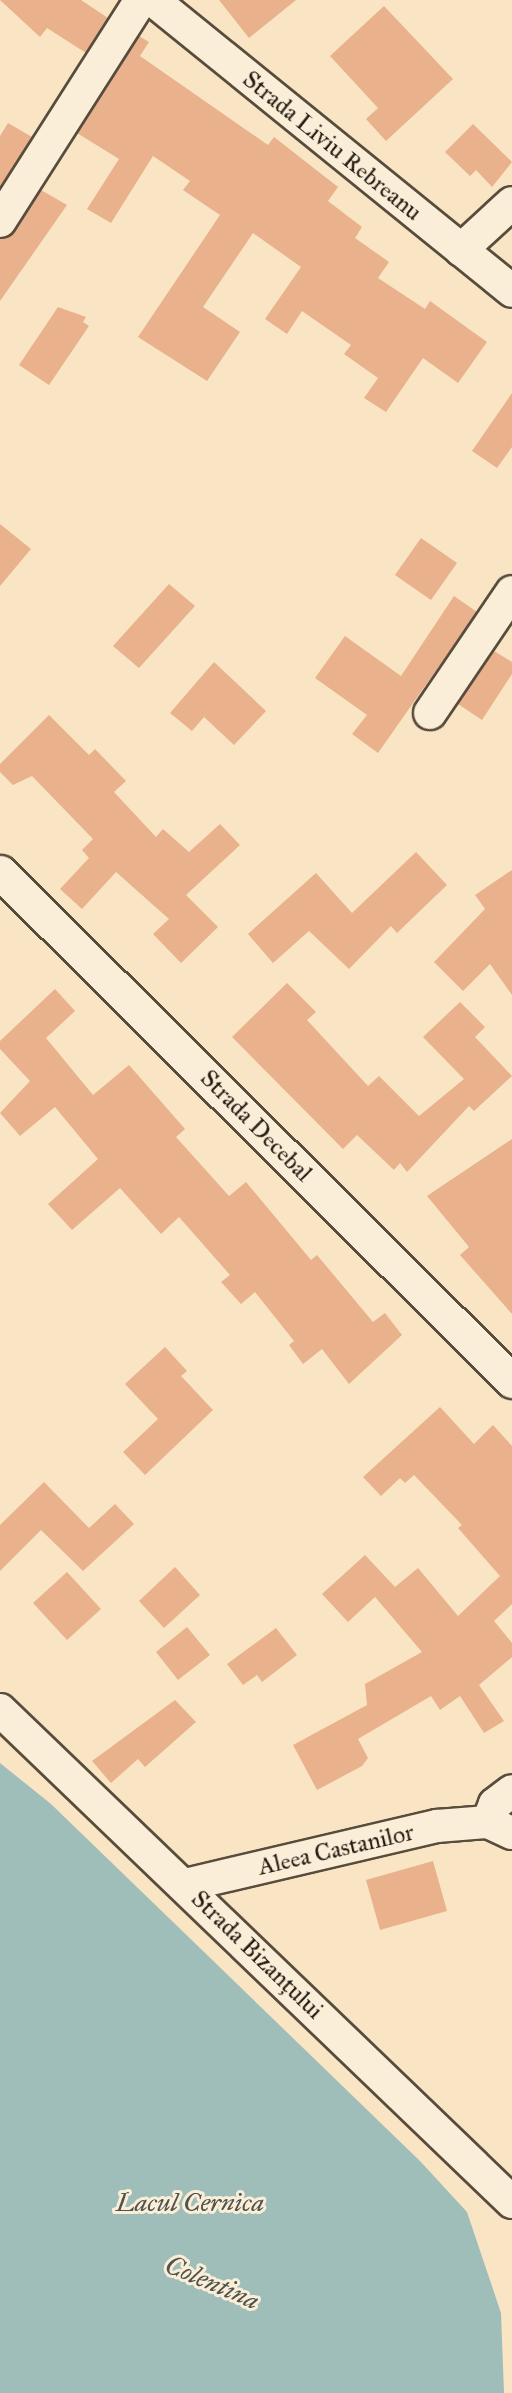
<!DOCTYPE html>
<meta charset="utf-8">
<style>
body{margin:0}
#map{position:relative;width:512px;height:2393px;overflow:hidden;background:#f9e5c3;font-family:"IM FELL Great Primer",serif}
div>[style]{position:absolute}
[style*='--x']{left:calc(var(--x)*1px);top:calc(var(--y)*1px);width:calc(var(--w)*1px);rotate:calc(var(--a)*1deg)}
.water>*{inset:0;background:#9fbeba}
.building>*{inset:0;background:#e9b18c}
.roads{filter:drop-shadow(2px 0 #584c3d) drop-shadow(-2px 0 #584c3d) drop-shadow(0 2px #584c3d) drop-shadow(0 -2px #584c3d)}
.street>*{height:32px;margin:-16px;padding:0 16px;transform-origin:16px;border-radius:16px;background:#fbeed8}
.secondary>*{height:33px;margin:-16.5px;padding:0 16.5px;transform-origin:16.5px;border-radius:16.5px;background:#fbeed8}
span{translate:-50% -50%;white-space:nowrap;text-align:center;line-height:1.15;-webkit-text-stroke:6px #fbeed8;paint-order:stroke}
.street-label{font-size:24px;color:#221910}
.water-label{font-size:26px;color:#4e534c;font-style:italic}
</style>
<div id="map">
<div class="water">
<i style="clip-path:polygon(0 1763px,51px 1804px,420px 2161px,467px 2212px,501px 2313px,504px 2393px,0 2393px)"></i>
</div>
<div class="building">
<i style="clip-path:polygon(0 0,81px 0,108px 18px,86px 53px,47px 28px,40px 37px)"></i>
<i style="clip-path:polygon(219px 0,296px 0,249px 38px)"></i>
<i style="clip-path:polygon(384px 6px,453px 79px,386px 141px,366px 119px,378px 108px,330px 56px)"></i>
<i style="clip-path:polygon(139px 36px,149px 42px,140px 56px,268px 145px,274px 137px,338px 187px,328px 201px,362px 227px,355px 238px,389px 262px,378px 278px,425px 309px,430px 301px,487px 342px,458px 383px,423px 358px,386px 412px,364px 398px,378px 378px,344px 354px,351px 345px,302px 311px,287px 334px,265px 319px,301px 267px,253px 233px,203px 307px,240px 332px,207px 381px,138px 337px,220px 215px,183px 190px,190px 181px,153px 156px,111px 223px,87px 209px,119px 159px,77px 133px)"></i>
<i style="clip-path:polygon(8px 123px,32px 137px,0 188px,0 136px)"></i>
<i style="clip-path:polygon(473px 124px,512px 162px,492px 187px,476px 170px,470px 176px,445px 152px)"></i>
<i style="clip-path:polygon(41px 190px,67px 205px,0 301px,0 239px,15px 231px)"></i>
<i style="clip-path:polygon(58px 307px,86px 317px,83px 322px,89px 326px,49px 385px,19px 365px)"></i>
<i style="clip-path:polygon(512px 393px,512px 447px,497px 468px,472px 451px)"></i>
<i style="clip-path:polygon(0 524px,31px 549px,0 586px)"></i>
<i style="clip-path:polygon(421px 538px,457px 563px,431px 600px,395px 575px)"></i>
<i style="clip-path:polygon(169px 584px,195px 606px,139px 668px,113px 646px)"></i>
<i style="clip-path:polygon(454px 596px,477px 612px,378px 753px,352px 734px,367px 715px,315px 678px,345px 636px,401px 676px)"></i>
<i style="clip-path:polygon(494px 651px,512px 662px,512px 674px,482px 720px,458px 704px)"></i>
<i style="clip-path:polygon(214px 662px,266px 711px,234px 745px,204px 717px,192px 731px,170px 713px)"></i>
<i style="clip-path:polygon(49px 715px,89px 755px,95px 749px,126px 781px,114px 792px,156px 837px,163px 829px,189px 852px,220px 824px,240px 845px,186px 895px,218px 927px,181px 963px,153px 934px,169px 919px,116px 872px,82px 909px,60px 889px,89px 858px,82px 850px,93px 839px,32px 776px,13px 785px,0 772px,0 764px)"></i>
<i style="clip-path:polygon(416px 852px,447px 885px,397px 933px,391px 926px,349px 969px,309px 931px,273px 963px,248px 934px,316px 873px,352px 913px)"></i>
<i style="clip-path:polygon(512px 870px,512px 995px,490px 964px,463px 991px,434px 962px,485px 909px,475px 895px)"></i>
<i style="clip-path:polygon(287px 983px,316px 1012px,307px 1020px,368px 1086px,379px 1076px,419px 1116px,464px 1079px,423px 1037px,460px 1002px,485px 1027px,475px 1037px,512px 1076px,474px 1111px,469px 1106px,407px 1172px,400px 1163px,394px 1170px,357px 1135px,343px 1149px,232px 1037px)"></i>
<i style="clip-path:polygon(55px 989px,75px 1011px,46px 1038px,93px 1095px,129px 1065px,185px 1129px,176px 1137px,229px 1196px,246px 1182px,311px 1260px,317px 1255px,373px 1322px,385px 1313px,402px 1335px,349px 1384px,322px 1349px,303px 1364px,289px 1345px,294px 1341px,255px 1292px,241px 1304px,221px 1282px,230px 1275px,179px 1217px,161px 1234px,120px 1188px,72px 1230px,48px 1204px,98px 1159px,55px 1107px,20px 1136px,0 1113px,30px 1081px,0 1049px,0 1041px)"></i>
<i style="clip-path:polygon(512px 1139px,512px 1314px,460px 1255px,469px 1247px,427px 1196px)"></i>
<i style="clip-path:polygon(165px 1347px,187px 1371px,181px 1376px,213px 1410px,145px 1475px,123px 1452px,158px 1419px,125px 1384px)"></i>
<i style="clip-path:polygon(440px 1407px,474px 1444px,493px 1425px,512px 1446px,512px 1604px,494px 1621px,512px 1643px,512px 1657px,479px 1685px,504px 1721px,484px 1733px,460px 1696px,440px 1710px,431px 1696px,358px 1739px,368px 1758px,362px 1766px,317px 1790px,293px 1745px,367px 1705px,365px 1684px,422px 1652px,375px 1597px,348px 1622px,322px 1594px,365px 1555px,395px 1587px,418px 1568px,458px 1616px,500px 1576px,458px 1528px,462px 1525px,414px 1475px,405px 1483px,400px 1478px,381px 1496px,363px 1477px)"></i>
<i style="clip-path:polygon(44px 1482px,89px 1528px,115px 1504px,134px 1524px,83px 1571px,41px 1530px,0 1571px,0 1525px)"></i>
<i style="clip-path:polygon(175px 1567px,200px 1595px,164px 1628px,139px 1601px)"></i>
<i style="clip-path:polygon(67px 1572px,101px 1609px,67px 1640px,33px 1603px)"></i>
<i style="clip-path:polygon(187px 1627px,210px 1655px,178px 1680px,156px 1652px)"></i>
<i style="clip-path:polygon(276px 1628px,297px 1655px,262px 1682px,257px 1675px,243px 1685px,227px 1664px)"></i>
<i style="clip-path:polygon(175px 1700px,196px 1722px,145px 1767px,138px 1759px,111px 1783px,92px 1761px)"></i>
<i style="clip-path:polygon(433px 1861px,447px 1911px,380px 1930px,366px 1880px)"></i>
</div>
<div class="roads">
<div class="street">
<i style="--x:153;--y:0;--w:462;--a:39"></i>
<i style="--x:0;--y:221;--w:262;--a:-57.5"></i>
<i style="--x:461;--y:250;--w:69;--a:-42.7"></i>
<i style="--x:430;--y:713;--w:146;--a:-55.9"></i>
<i style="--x:0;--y:1710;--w:710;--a:43.86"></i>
<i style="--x:488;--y:1822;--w:19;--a:-69"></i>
<i style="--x:495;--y:1804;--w:21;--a:-37"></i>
<i style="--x:185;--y:1885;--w:259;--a:-13.2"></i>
<i style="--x:437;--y:1826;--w:51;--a:-4.5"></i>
<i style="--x:488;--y:1822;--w:26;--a:25"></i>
</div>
<div class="secondary">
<i style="--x:0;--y:872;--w:722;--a:44.83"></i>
</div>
</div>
<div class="street-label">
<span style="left:332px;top:146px;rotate:39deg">Strada Liviu Rebreanu</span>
<span style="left:256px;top:1126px;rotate:45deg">Strada Decebal</span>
<span style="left:336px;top:1850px;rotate:-13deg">Aleea Castanilor</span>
<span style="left:257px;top:1955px;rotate:44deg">Strada Bizanțului</span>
</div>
<div class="water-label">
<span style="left:190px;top:2203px">Lacul Cernica</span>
<span style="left:212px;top:2283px;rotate:23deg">Colentina</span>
</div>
</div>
